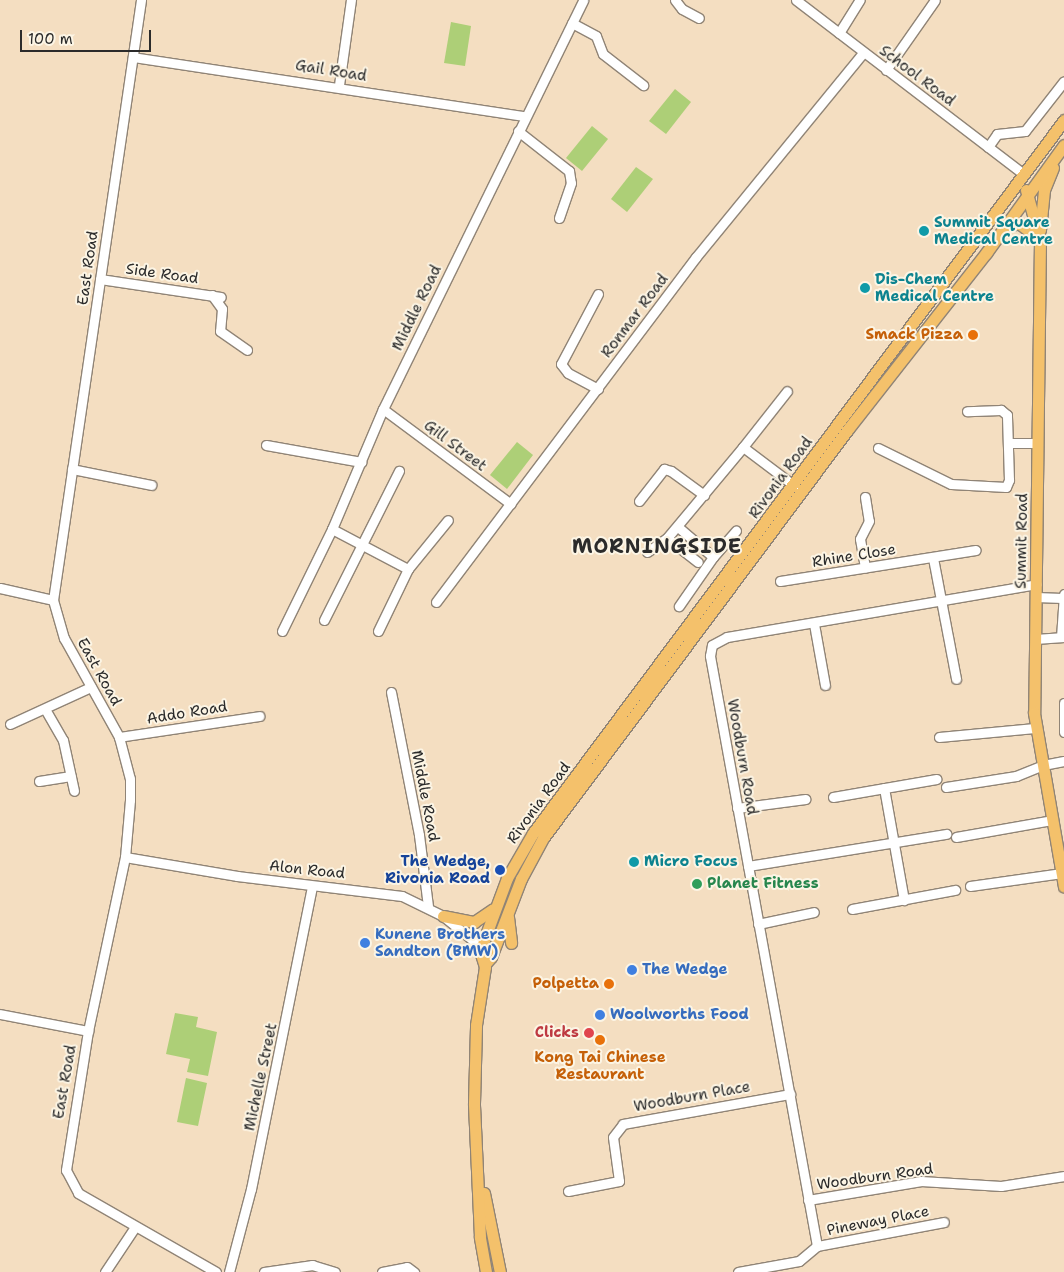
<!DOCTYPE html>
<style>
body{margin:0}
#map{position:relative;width:1064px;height:1272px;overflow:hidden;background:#f4dec1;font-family:"Shantell Sans",sans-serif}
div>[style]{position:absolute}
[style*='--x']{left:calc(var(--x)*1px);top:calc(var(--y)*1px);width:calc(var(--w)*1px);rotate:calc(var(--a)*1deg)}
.green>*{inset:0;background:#adcf77}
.roads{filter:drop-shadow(1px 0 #908476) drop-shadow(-1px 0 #908476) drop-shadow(0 1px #908476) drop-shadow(0 -1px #908476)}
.minor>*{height:9px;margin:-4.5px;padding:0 4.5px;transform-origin:4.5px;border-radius:4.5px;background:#fff}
.major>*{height:11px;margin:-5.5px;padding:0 5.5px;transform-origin:5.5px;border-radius:5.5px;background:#f4c16b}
.dots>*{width:14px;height:14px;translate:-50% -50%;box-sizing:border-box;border:2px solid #fcf5e5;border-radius:50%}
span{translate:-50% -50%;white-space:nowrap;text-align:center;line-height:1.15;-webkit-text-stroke:4px #fcf5e5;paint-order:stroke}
.street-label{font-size:15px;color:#2b2b2b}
.culture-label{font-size:15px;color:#0d838f;font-weight:700}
.left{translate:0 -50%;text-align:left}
.food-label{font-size:15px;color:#c56008;font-weight:700}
.right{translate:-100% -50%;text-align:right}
.transit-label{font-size:15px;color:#164399;font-weight:700}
.leisure-label{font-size:15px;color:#27864d;font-weight:700}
.shop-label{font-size:15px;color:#366cbe;font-weight:700}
.health-label{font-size:15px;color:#be3a42;font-weight:700}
.district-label{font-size:20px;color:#2b2b2b;font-weight:700;letter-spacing:1px}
.scale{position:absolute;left:20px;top:30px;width:131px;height:22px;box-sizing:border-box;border:2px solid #2b2b2b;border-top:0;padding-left:6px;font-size:15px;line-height:18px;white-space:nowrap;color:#2b2b2b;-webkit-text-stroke:4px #fcf5e5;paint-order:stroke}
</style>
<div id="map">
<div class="green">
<i style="clip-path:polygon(451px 22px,471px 26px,465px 66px,444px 63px)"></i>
<i style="clip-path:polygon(675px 89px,691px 102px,666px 134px,649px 121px)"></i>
<i style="clip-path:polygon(592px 126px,608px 139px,582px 171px,566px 158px)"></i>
<i style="clip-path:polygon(636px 167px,653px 179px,627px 212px,611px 199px)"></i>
<i style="clip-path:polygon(517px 442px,533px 455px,507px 489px,490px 475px)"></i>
<i style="clip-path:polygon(175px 1013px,198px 1017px,196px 1027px,217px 1032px,208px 1076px,187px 1072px,190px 1059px,166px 1054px)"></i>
<i style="clip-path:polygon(186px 1078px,207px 1083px,198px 1126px,177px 1122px)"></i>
</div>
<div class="roads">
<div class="minor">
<i style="--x:141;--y:0;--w:606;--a:98.34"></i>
<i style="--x:53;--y:600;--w:40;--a:74"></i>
<i style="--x:64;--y:638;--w:113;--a:60.9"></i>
<i style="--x:119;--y:737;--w:43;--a:75.3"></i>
<i style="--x:130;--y:779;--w:21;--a:90"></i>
<i style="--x:130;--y:800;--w:57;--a:95"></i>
<i style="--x:125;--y:857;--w:178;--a:102"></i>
<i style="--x:88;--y:1031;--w:141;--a:99"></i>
<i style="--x:66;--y:1170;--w:26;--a:62"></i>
<i style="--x:78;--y:1193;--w:159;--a:29.8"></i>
<i style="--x:675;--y:0;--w:11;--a:52"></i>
<i style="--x:682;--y:9;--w:19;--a:28"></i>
<i style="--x:796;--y:0;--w:285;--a:37.4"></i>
<i style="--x:572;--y:23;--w:27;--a:28"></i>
<i style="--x:596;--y:36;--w:19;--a:69"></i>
<i style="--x:603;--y:54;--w:51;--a:37.8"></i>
<i style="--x:839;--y:33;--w:39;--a:-58"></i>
<i style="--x:133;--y:57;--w:396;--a:8.6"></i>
<i style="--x:886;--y:70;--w:85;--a:-55"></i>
<i style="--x:339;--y:85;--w:86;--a:-82"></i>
<i style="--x:518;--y:131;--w:65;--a:38.1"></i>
<i style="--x:569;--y:171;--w:12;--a:81"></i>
<i style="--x:571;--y:183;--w:37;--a:109"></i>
<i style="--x:988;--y:147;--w:16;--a:-55"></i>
<i style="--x:997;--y:134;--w:28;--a:-6"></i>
<i style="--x:1025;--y:131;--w:63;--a:-52"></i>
<i style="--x:100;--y:279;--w:122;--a:8.5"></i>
<i style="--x:598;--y:294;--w:79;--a:117.9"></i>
<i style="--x:561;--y:364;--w:11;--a:52"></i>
<i style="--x:568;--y:373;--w:34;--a:28"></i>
<i style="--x:212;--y:295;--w:17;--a:54"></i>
<i style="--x:222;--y:309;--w:22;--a:95"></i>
<i style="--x:220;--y:331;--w:33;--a:35"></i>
<i style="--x:383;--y:409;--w:159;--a:36.6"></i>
<i style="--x:1009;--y:443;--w:29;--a:0"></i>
<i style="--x:266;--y:445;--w:97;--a:10.1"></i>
<i style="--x:743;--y:447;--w:71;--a:-51.8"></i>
<i style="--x:878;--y:448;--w:81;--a:26.3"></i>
<i style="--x:951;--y:484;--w:55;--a:3.1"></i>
<i style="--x:1006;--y:487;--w:8;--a:-67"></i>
<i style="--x:1009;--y:480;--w:65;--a:-91.8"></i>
<i style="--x:1007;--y:415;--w:8;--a:-140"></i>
<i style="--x:1001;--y:410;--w:34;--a:178"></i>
<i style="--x:72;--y:469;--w:81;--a:11.4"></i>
<i style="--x:865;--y:497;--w:24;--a:81"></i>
<i style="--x:869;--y:521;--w:20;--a:117"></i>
<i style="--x:860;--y:539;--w:29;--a:80"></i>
<i style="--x:639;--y:501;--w:41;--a:-52"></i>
<i style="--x:664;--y:469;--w:7;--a:16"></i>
<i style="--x:671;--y:471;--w:41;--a:36"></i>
<i style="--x:678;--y:527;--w:46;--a:40.6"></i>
<i style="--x:713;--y:557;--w:60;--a:124.8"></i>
<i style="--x:332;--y:529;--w:86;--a:27.8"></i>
<i style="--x:667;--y:538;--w:39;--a:38"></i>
<i style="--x:647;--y:552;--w:24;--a:-35"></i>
<i style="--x:667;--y:538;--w:119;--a:-50.1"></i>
<i style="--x:743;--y:447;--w:66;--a:37"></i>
<i style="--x:713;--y:557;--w:35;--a:-49"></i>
<i style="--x:933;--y:558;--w:123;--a:79.2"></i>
<i style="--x:780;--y:581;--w:198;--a:-9"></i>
<i style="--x:0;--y:588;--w:54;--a:12.8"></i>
<i style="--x:1036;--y:597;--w:26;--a:2"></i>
<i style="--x:436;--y:602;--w:432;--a:-53"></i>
<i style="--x:696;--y:257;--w:264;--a:-50.7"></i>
<i style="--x:324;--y:620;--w:167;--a:-63.3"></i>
<i style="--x:814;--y:624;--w:62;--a:79.8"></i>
<i style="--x:282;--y:631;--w:114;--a:-63.9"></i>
<i style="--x:332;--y:529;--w:130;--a:-67"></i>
<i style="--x:383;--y:409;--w:455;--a:-63.9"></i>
<i style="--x:378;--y:631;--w:69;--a:-64.2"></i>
<i style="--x:408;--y:569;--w:63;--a:-50.8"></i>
<i style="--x:1061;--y:637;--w:43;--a:-86"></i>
<i style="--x:1035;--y:639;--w:29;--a:-4"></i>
<i style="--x:391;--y:692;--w:146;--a:78.9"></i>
<i style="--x:419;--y:835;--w:72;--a:82.8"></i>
<i style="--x:1064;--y:703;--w:29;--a:90"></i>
<i style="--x:45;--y:709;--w:36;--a:60"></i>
<i style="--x:63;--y:740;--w:52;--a:77.8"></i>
<i style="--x:10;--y:724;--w:89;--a:-24.6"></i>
<i style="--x:119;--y:737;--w:142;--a:-8.5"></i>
<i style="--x:939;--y:737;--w:96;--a:-5.4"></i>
<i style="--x:39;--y:781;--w:32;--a:-9"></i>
<i style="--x:946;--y:787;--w:71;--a:-8.9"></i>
<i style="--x:1016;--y:776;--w:29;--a:-22"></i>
<i style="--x:1043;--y:765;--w:21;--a:-11"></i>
<i style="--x:884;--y:788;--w:114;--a:79.9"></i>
<i style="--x:833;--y:797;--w:105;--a:-9.9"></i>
<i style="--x:737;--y:808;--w:69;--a:-7.5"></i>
<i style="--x:956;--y:837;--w:97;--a:-10"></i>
<i style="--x:125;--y:857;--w:114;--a:9.6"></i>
<i style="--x:237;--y:876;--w:166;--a:6.9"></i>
<i style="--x:402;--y:896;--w:46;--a:26"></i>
<i style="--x:443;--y:916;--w:40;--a:39"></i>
<i style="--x:474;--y:941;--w:17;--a:57"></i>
<i style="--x:748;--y:866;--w:201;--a:-9.2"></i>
<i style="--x:970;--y:886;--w:93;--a:-8"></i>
<i style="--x:852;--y:909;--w:105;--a:-10.5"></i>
<i style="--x:758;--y:924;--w:57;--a:-12.1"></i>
<i style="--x:0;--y:1014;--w:90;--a:10.9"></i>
<i style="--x:568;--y:1191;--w:52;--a:-11.1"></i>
<i style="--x:619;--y:1181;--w:44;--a:-97.8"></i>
<i style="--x:613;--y:1137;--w:16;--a:-52"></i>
<i style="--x:623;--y:1124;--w:170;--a:-10.2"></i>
<i style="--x:808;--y:1200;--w:115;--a:-9.5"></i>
<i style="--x:921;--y:1181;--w:80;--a:3.6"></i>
<i style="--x:1001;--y:1186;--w:64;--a:-9"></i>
<i style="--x:817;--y:1246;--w:600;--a:-100.28"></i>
<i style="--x:710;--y:656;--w:11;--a:-80"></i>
<i style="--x:712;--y:645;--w:17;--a:-28"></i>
<i style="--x:727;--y:637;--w:314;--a:-9.7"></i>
<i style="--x:817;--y:1246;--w:129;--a:-10.7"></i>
<i style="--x:105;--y:1272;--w:54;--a:-56.3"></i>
<i style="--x:229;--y:1272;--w:86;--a:-75.2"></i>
<i style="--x:251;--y:1189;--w:309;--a:-78.6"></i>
<i style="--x:264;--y:1272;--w:49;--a:-8.3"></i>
<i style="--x:312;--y:1265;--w:24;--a:17"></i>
<i style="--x:382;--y:1272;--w:25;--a:-11"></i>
<i style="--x:407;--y:1267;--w:9;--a:36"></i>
<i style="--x:738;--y:1272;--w:62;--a:-10.2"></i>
<i style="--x:799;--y:1261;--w:23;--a:-40"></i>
</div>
<div class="major">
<i style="--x:1026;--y:190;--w:52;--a:74.4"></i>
<i style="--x:1040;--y:240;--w:473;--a:90.7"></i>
<i style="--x:1034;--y:713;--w:176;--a:80.2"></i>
<i style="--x:1004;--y:225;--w:16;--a:-4"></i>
<i style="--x:1020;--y:224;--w:21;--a:37"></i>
<i style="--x:1040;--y:230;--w:40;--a:-84.3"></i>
<i style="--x:1044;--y:190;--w:24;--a:-68"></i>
<i style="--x:443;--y:916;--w:32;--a:11"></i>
<i style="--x:474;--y:922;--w:23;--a:-34"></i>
<i style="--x:508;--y:917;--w:26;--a:83"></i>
<i style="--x:485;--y:964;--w:9;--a:-49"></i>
<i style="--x:491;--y:957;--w:84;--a:-69"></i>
<i style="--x:521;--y:879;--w:47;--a:-61.8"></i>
<i style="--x:543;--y:838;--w:510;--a:-53.29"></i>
<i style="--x:848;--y:429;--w:224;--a:-51.9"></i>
<i style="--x:986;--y:253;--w:133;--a:-54.2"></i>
<i style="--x:484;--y:1193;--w:81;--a:78.6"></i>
<i style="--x:486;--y:1272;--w:36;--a:-100"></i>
<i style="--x:480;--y:1237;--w:134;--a:-92.6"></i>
<i style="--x:474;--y:1103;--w:78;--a:-88.5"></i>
<i style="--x:476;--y:1025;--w:59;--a:-81.2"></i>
<i style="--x:485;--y:967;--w:14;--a:-107"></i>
<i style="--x:481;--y:954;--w:14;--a:-78"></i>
<i style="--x:484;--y:940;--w:66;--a:-69.6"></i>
<i style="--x:507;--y:878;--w:52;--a:-60"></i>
<i style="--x:533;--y:833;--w:889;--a:-53.32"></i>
</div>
</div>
<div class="dots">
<i style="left:924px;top:231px;background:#0f9aa8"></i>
<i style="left:865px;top:288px;background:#0f9aa8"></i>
<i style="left:973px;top:335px;background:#e8710a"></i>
<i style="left:634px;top:862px;background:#0f9aa8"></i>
<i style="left:500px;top:870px;background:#1a4fb4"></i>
<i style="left:697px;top:884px;background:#2e9e5b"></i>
<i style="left:365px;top:943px;background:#3f7fe0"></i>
<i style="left:632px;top:970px;background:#3f7fe0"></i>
<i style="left:609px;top:984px;background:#e8710a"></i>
<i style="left:600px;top:1015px;background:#3f7fe0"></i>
<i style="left:589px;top:1033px;background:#e0444e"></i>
<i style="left:600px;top:1040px;background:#e8710a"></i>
</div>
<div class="street-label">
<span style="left:331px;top:71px;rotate:9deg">Gail Road</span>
<span style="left:917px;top:76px;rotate:37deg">School Road</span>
<span style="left:88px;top:268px;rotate:-82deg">East Road</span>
<span style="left:162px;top:274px;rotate:8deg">Side Road</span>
<span style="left:417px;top:308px;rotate:-64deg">Middle Road</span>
<span style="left:635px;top:316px;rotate:-53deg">Ronmar Road</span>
<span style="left:455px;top:446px;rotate:37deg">Gill Street</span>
<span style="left:781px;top:478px;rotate:-54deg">Rivonia Road</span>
<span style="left:1022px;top:541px;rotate:-89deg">Summit Road</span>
<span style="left:854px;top:556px;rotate:-9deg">Rhine Close</span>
<span style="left:99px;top:672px;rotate:61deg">East Road</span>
<span style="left:187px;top:713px;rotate:-9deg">Addo Road</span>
<span style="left:742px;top:757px;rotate:80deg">Woodburn Road</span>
<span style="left:425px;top:796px;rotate:79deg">Middle Road</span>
<span style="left:539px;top:803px;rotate:-54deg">Rivonia Road</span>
<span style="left:307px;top:870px;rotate:6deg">Alon Road</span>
<span style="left:261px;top:1077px;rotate:-78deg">Michelle Street</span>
<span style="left:65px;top:1082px;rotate:-80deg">East Road</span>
<span style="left:692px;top:1097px;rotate:-10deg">Woodburn Place</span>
<span style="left:875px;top:1177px;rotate:-8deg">Woodburn Road</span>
<span style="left:878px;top:1221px;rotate:-11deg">Pineway Place</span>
</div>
<div class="culture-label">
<span class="left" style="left:934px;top:231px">Summit Square<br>Medical Centre</span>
<span class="left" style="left:875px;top:288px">Dis-Chem<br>Medical Centre</span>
<span class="left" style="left:644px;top:862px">Micro Focus</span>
</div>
<div class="food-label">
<span class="right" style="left:963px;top:335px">Smack Pizza</span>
<span class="right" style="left:599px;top:984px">Polpetta</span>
<span style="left:600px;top:1066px">Kong Tai Chinese<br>Restaurant</span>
</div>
<div class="transit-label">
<span class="right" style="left:490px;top:870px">The Wedge,<br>Rivonia Road</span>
</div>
<div class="leisure-label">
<span class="left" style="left:707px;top:884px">Planet Fitness</span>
</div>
<div class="shop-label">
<span class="left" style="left:375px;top:943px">Kunene Brothers<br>Sandton (BMW)</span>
<span class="left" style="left:642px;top:970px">The Wedge</span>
<span class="left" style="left:610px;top:1015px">Woolworths Food</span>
</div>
<div class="health-label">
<span class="right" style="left:579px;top:1033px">Clicks</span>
</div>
<div class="district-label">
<span style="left:657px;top:546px">MORNINGSIDE</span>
</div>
<div class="scale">100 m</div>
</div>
